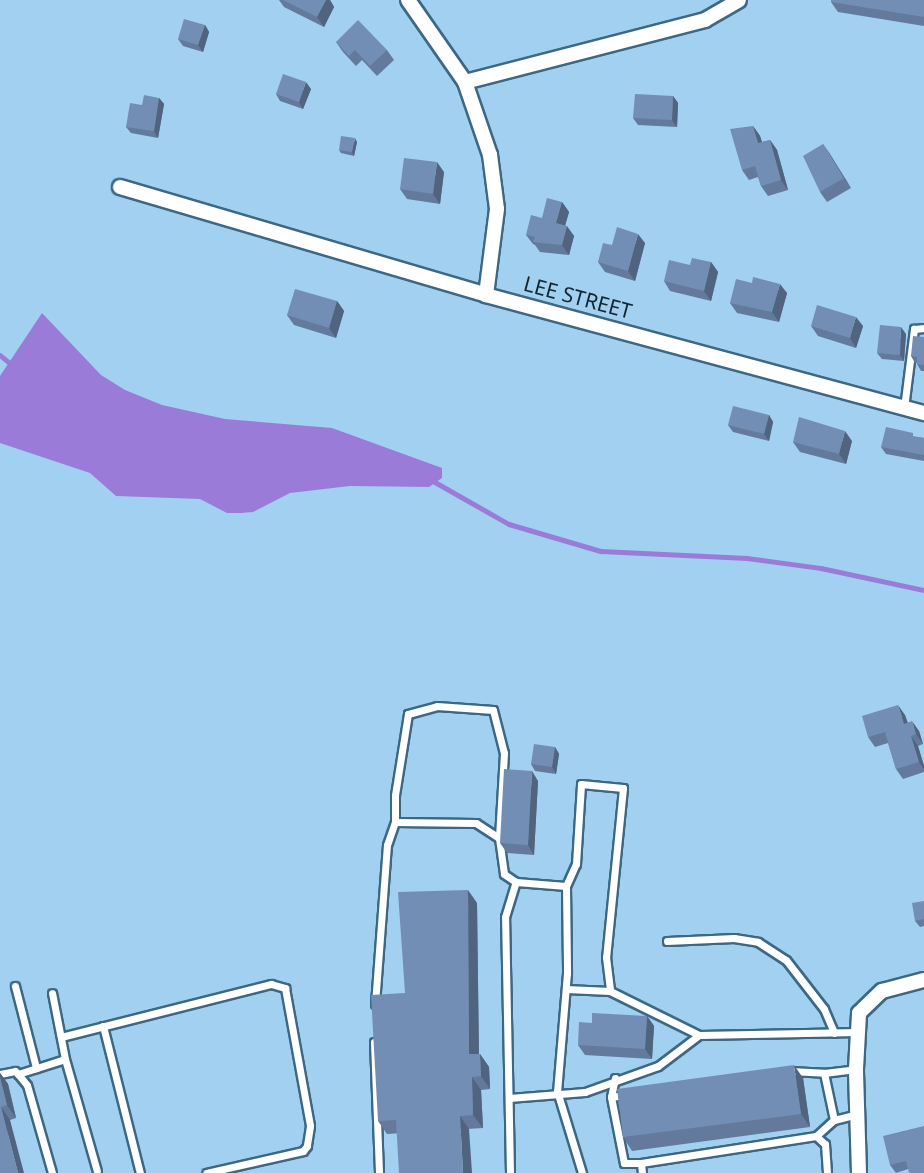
<!DOCTYPE html>
<style>
body{margin:0}
#map{position:relative;width:924px;height:1173px;overflow:hidden;background:#a1d0f0;font-family:"Noto Sans",sans-serif}
div>[style]{position:absolute}
[style*='--x']{left:calc(var(--x)*1px);top:calc(var(--y)*1px);width:calc(var(--w)*1px);rotate:calc(var(--a)*1deg)}
.water>*{inset:0;background:#9a7cd8}
.stream>*{height:4.5px;margin:-2.25px;padding:0 2.25px;transform-origin:2.25px;border-radius:2.25px;background:#9a7cd8}
.roads{filter:drop-shadow(2px 0 #3c6884) drop-shadow(-2px 0 #3c6884) drop-shadow(0 2px #3c6884) drop-shadow(0 -2px #3c6884)}
.service>*{height:7px;margin:-3.5px;padding:0 3.5px;transform-origin:3.5px;border-radius:3.5px;background:#fff}
.minor>*{height:14px;margin:-7px;padding:0 7px;transform-origin:7px;border-radius:7px;background:#fff}
.wall>*{inset:0;background:#637a9c}
.shaded-wall>*{inset:0;background:#50637f}
.building>*{inset:0;background:#738eb5}
span{translate:-50% -50%;white-space:nowrap;text-align:center;line-height:1.15;-webkit-text-stroke:6px #a1d0f0;paint-order:stroke}
.street-label{font-size:21px;color:#132632}
</style>
<div id="map">
<div class="water">
<i style="clip-path:polygon(42px 313px,101px 375px,125px 390px,162px 405px,225px 419px,332px 428px,442px 468px,442px 478px,429px 487px,350px 486px,290px 493px,253px 512px,241px 513px,227px 513px,200px 499px,116px 496px,90px 473px,0 443px,0 376px)"></i>
</div>
<div class="stream">
<i style="--x:0;--y:355;--w:14;--a:39"></i>
<i style="--x:435;--y:482;--w:85;--a:29.6"></i>
<i style="--x:509;--y:524;--w:96;--a:16.4"></i>
<i style="--x:601;--y:551;--w:146;--a:2.7"></i>
<i style="--x:747;--y:558;--w:75;--a:7.7"></i>
<i style="--x:821;--y:568;--w:105;--a:12.1"></i>
</div>
<div class="roads">
<div class="service">
<i style="--x:904;--y:408;--w:80;--a:-82.8"></i>
<i style="--x:914;--y:329;--w:10;--a:-6"></i>
<i style="--x:499;--y:838;--w:27;--a:-147"></i>
<i style="--x:476;--y:823;--w:81;--a:-179.3"></i>
<i style="--x:395;--y:822;--w:27;--a:-90"></i>
<i style="--x:395;--y:795;--w:82;--a:-80.9"></i>
<i style="--x:408;--y:714;--w:30;--a:-15"></i>
<i style="--x:437;--y:706;--w:56;--a:4.1"></i>
<i style="--x:493;--y:710;--w:44;--a:75.7"></i>
<i style="--x:504;--y:753;--w:85;--a:93.4"></i>
<i style="--x:499;--y:838;--w:36;--a:82"></i>
<i style="--x:504;--y:874;--w:14;--a:34"></i>
<i style="--x:516;--y:882;--w:50;--a:4.6"></i>
<i style="--x:566;--y:886;--w:24;--a:-66"></i>
<i style="--x:576;--y:864;--w:80;--a:-86.4"></i>
<i style="--x:581;--y:784;--w:42;--a:5.4"></i>
<i style="--x:623;--y:788;--w:170;--a:95.7"></i>
<i style="--x:606;--y:957;--w:34;--a:83"></i>
<i style="--x:566;--y:886;--w:87;--a:89.3"></i>
<i style="--x:567;--y:973;--w:118;--a:94.8"></i>
<i style="--x:557;--y:1091;--w:86;--a:73"></i>
<i style="--x:667;--y:941;--w:67;--a:-2.6"></i>
<i style="--x:734;--y:938;--w:24;--a:9"></i>
<i style="--x:758;--y:942;--w:33;--a:33"></i>
<i style="--x:786;--y:960;--w:62;--a:52.2"></i>
<i style="--x:824;--y:1009;--w:26;--a:67"></i>
<i style="--x:15;--y:986;--w:85;--a:75.6"></i>
<i style="--x:566;--y:989;--w:44;--a:2.6"></i>
<i style="--x:610;--y:991;--w:99;--a:26.3"></i>
<i style="--x:699;--y:1035;--w:159;--a:-1.1"></i>
<i style="--x:375;--y:1004;--w:159;--a:-85.7"></i>
<i style="--x:387;--y:845;--w:24;--a:-71"></i>
<i style="--x:103;--y:1026;--w:152;--a:75.9"></i>
<i style="--x:61;--y:1037;--w:217;--a:-14.2"></i>
<i style="--x:271;--y:984;--w:15;--a:16"></i>
<i style="--x:285;--y:988;--w:140;--a:79.7"></i>
<i style="--x:310;--y:1126;--w:20;--a:99"></i>
<i style="--x:307;--y:1146;--w:6;--a:129"></i>
<i style="--x:303;--y:1151;--w:99;--a:167.2"></i>
<i style="--x:374;--y:1042;--w:131;--a:87.8"></i>
<i style="--x:65;--y:1059;--w:116;--a:74.1"></i>
<i style="--x:790;--y:1071;--w:34;--a:3"></i>
<i style="--x:0;--y:1074;--w:15;--a:-11"></i>
<i style="--x:15;--y:1071;--w:4;--a:45"></i>
<i style="--x:18;--y:1074;--w:49;--a:-17.7"></i>
<i style="--x:65;--y:1059;--w:67;--a:-101.1"></i>
<i style="--x:18;--y:1074;--w:14;--a:51"></i>
<i style="--x:27;--y:1085;--w:91;--a:74.1"></i>
<i style="--x:615;--y:1078;--w:19;--a:102"></i>
<i style="--x:611;--y:1097;--w:67;--a:78.9"></i>
<i style="--x:624;--y:1163;--w:17;--a:0"></i>
<i style="--x:611;--y:1097;--w:14;--a:-8"></i>
<i style="--x:509;--y:1098;--w:76;--a:-4.5"></i>
<i style="--x:585;--y:1092;--w:77;--a:-19.6"></i>
<i style="--x:658;--y:1066;--w:51;--a:-37.1"></i>
<i style="--x:834;--y:1120;--w:25;--a:-14"></i>
<i style="--x:816;--y:1136;--w:12;--a:42"></i>
<i style="--x:825;--y:1144;--w:29;--a:86"></i>
<i style="--x:510;--y:1173;--w:256;--a:-91.1"></i>
<i style="--x:505;--y:917;--w:37;--a:-73"></i>
<i style="--x:642;--y:1173;--w:10;--a:-96"></i>
<i style="--x:641;--y:1163;--w:177;--a:-8.8"></i>
<i style="--x:816;--y:1136;--w:24;--a:-42"></i>
<i style="--x:834;--y:1120;--w:48;--a:-102"></i>
<i style="--x:824;--y:1073;--w:32;--a:-7"></i>
</div>
<div class="minor">
<i style="--x:408;--y:0;--w:100;--a:55.2"></i>
<i style="--x:465;--y:82;--w:77;--a:71.1"></i>
<i style="--x:490;--y:155;--w:54;--a:82.6"></i>
<i style="--x:497;--y:209;--w:87;--a:97.3"></i>
<i style="--x:465;--y:82;--w:248;--a:-14.5"></i>
<i style="--x:705;--y:20;--w:39;--a:-30"></i>
<i style="--x:120;--y:187;--w:382;--a:16.4"></i>
<i style="--x:486;--y:295;--w:454;--a:15.1"></i>
<i style="--x:859;--y:1173;--w:104;--a:-91.7"></i>
<i style="--x:856;--y:1069;--w:56;--a:-86.9"></i>
<i style="--x:859;--y:1013;--w:32;--a:-44"></i>
<i style="--x:882;--y:991;--w:43;--a:-14.7"></i>
</div>
</div>
<div class="wall">
<i style="clip-path:polygon(279px 0,330px 0,334px 7px,324px 27px,284px 7px)"></i>
<i style="clip-path:polygon(924px 0,924px 26px,838px 12px,831px 2px)"></i>
<i style="clip-path:polygon(205px 25px,209px 32px,203px 52px,183px 46px,178px 39px)"></i>
<i style="clip-path:polygon(336px 42px,387px 50px,394px 60px,377px 76px,362px 60px,356px 66px,343px 52px)"></i>
<i style="clip-path:polygon(311px 89px,303px 109px,280px 101px,276px 94px)"></i>
<i style="clip-path:polygon(673px 96px,678px 103px,677px 127px,638px 125px,633px 118px)"></i>
<i style="clip-path:polygon(159px 98px,164px 104px,158px 138px,131px 133px,126px 127px,142px 105px)"></i>
<i style="clip-path:polygon(753px 126px,760px 136px,762px 142px,770px 140px,777px 150px,788px 190px,768px 196px,761px 186px,758px 177px,749px 180px,742px 170px)"></i>
<i style="clip-path:polygon(357px 142px,354px 156px,341px 153px,339px 150px)"></i>
<i style="clip-path:polygon(823px 144px,851px 188px,827px 202px,820px 192px)"></i>
<i style="clip-path:polygon(444px 172px,440px 204px,407px 199px,400px 189px)"></i>
<i style="clip-path:polygon(562px 202px,569px 212px,565px 225px,574px 236px,569px 255px,540px 252px,535px 245px,533px 244px,526px 235px,542px 218px)"></i>
<i style="clip-path:polygon(645px 243px,635px 281px,605px 272px,598px 262px,612px 245px)"></i>
<i style="clip-path:polygon(711px 262px,718px 272px,711px 301px,670px 291px,664px 281px,690px 265px)"></i>
<i style="clip-path:polygon(752px 283px,787px 293px,779px 322px,737px 313px,730px 303px)"></i>
<i style="clip-path:polygon(337px 301px,344px 311px,336px 338px,294px 325px,287px 315px)"></i>
<i style="clip-path:polygon(811px 326px,863px 326px,856px 348px,818px 336px)"></i>
<i style="clip-path:polygon(906px 334px,904px 361px,882px 359px,877px 353px)"></i>
<i style="clip-path:polygon(924px 337px,924px 371px,921px 371px,917px 364px,917px 363px,915px 363px,911px 356px)"></i>
<i style="clip-path:polygon(769px 415px,773px 422px,769px 441px,733px 432px,728px 425px)"></i>
<i style="clip-path:polygon(916px 437px,924px 438px,924px 461px,886px 454px,881px 447px)"></i>
<i style="clip-path:polygon(852px 441px,846px 464px,800px 452px,793px 442px)"></i>
<i style="clip-path:polygon(905px 715px,908px 723px,919px 731px,923px 744px,918px 746px,924px 766px,924px 772px,903px 779px,896px 769px,888px 743px,875px 747px,868px 737px)"></i>
<i style="clip-path:polygon(555px 747px,559px 754px,556px 774px,535px 771px,531px 764px)"></i>
<i style="clip-path:polygon(538px 781px,534px 855px,507px 853px,500px 843px)"></i>
<i style="clip-path:polygon(924px 901px,924px 926px,920px 927px,915px 921px)"></i>
<i style="clip-path:polygon(477px 903px,479px 1054px,480px 1054px,489px 1067px,490px 1089px,481px 1090px,483px 1128px,387px 1134px,378px 1121px,405px 993px)"></i>
<i style="clip-path:polygon(647px 1016px,654px 1026px,652px 1059px,585px 1055px,578px 1045px)"></i>
<i style="clip-path:polygon(0 1073px,8px 1084px,16px 1118px,10px 1120px,0 1173px)"></i>
<i style="clip-path:polygon(803px 1078px,810px 1127px,632px 1151px,623px 1137px)"></i>
<i style="clip-path:polygon(924px 1126px,908px 1169px,896px 1173px,890px 1165px)"></i>
</div>
<div class="shaded-wall">
<i style="clip-path:polygon(326px 0,330px 0,334px 7px,324px 27px,317px 17px)"></i>
<i style="clip-path:polygon(205px 25px,209px 32px,203px 52px,198px 45px)"></i>
<i style="clip-path:polygon(306px 82px,311px 89px,303px 109px,299px 102px)"></i>
<i style="clip-path:polygon(673px 96px,678px 103px,677px 127px,672px 120px)"></i>
<i style="clip-path:polygon(159px 98px,164px 104px,158px 138px,154px 131px)"></i>
<i style="clip-path:polygon(753px 126px,760px 136px,765px 153px,758px 143px)"></i>
<i style="clip-path:polygon(355px 138px,357px 142px,354px 156px,352px 152px)"></i>
<i style="clip-path:polygon(770px 140px,777px 150px,788px 190px,781px 180px)"></i>
<i style="clip-path:polygon(823px 144px,830px 154px,851px 188px,844px 178px)"></i>
<i style="clip-path:polygon(437px 162px,444px 172px,440px 204px,433px 194px)"></i>
<i style="clip-path:polygon(562px 202px,569px 212px,563px 233px,556px 223px)"></i>
<i style="clip-path:polygon(567px 226px,574px 236px,569px 255px,562px 245px)"></i>
<i style="clip-path:polygon(638px 234px,645px 243px,635px 281px,628px 271px)"></i>
<i style="clip-path:polygon(711px 262px,718px 272px,711px 301px,704px 291px)"></i>
<i style="clip-path:polygon(780px 284px,787px 293px,779px 322px,772px 312px)"></i>
<i style="clip-path:polygon(337px 301px,344px 311px,336px 338px,329px 328px)"></i>
<i style="clip-path:polygon(856px 317px,863px 326px,856px 348px,850px 338px)"></i>
<i style="clip-path:polygon(901px 327px,906px 334px,904px 361px,900px 355px)"></i>
<i style="clip-path:polygon(769px 415px,773px 422px,769px 441px,764px 434px)"></i>
<i style="clip-path:polygon(845px 431px,852px 441px,846px 464px,839px 454px)"></i>
<i style="clip-path:polygon(898px 705px,905px 715px,911px 734px,904px 724px)"></i>
<i style="clip-path:polygon(912px 721px,919px 731px,923px 744px,916px 734px)"></i>
<i style="clip-path:polygon(911px 736px,918px 746px,924px 766px,924px 769px,919px 762px)"></i>
<i style="clip-path:polygon(555px 747px,559px 754px,556px 774px,552px 767px)"></i>
<i style="clip-path:polygon(532px 771px,538px 781px,534px 855px,528px 845px)"></i>
<i style="clip-path:polygon(468px 890px,477px 903px,479px 1067px,469px 1054px)"></i>
<i style="clip-path:polygon(647px 1016px,654px 1026px,652px 1059px,645px 1049px)"></i>
<i style="clip-path:polygon(480px 1054px,489px 1067px,490px 1089px,481px 1076px)"></i>
<i style="clip-path:polygon(794px 1065px,803px 1078px,810px 1127px,801px 1114px)"></i>
<i style="clip-path:polygon(0 1073px,8px 1084px,16px 1118px,7px 1105px,0 1077px)"></i>
<i style="clip-path:polygon(472px 1077px,481px 1090px,483px 1128px,473px 1115px)"></i>
<i style="clip-path:polygon(1px 1107px,10px 1120px,24px 1173px,18px 1173px)"></i>
<i style="clip-path:polygon(460px 1116px,469px 1129px,472px 1173px,463px 1173px)"></i>
</div>
<div class="building">
<i style="clip-path:polygon(283px 0,326px 0,317px 17px)"></i>
<i style="clip-path:polygon(831px 0,924px 0,924px 17px,831px 2px)"></i>
<i style="clip-path:polygon(184px 19px,205px 25px,198px 45px,178px 39px)"></i>
<i style="clip-path:polygon(358px 20px,387px 50px,370px 66px,355px 50px,349px 56px,336px 42px)"></i>
<i style="clip-path:polygon(283px 74px,306px 82px,299px 102px,276px 94px)"></i>
<i style="clip-path:polygon(635px 94px,673px 96px,672px 120px,633px 118px)"></i>
<i style="clip-path:polygon(144px 95px,159px 98px,154px 131px,126px 127px,130px 103px,142px 105px)"></i>
<i style="clip-path:polygon(753px 126px,758px 143px,770px 140px,781px 180px,761px 186px,755px 166px,742px 170px,730px 129px)"></i>
<i style="clip-path:polygon(341px 136px,355px 138px,352px 152px,339px 150px)"></i>
<i style="clip-path:polygon(823px 144px,844px 178px,820px 192px,803px 156px)"></i>
<i style="clip-path:polygon(404px 158px,437px 162px,433px 194px,400px 189px)"></i>
<i style="clip-path:polygon(547px 198px,562px 202px,556px 223px,567px 226px,562px 245px,533px 242px,535px 237px,526px 235px,531px 215px,542px 218px)"></i>
<i style="clip-path:polygon(617px 227px,638px 234px,628px 271px,598px 262px,603px 243px,612px 245px)"></i>
<i style="clip-path:polygon(692px 258px,711px 262px,704px 291px,664px 281px,669px 260px,690px 265px)"></i>
<i style="clip-path:polygon(753px 277px,780px 284px,772px 312px,730px 303px,736px 279px,752px 283px)"></i>
<i style="clip-path:polygon(295px 289px,337px 301px,329px 328px,287px 315px)"></i>
<i style="clip-path:polygon(817px 305px,856px 317px,850px 338px,811px 326px)"></i>
<i style="clip-path:polygon(880px 325px,901px 327px,900px 355px,877px 353px)"></i>
<i style="clip-path:polygon(913px 336px,924px 337px,924px 365px,917px 364px,917px 357px,911px 356px)"></i>
<i style="clip-path:polygon(733px 406px,769px 415px,764px 434px,728px 425px)"></i>
<i style="clip-path:polygon(799px 417px,845px 431px,839px 454px,793px 442px)"></i>
<i style="clip-path:polygon(886px 427px,913px 433px,913px 436px,924px 438px,924px 455px,881px 447px)"></i>
<i style="clip-path:polygon(898px 705px,904px 724px,912px 721px,916px 734px,911px 736px,919px 762px,896px 769px,885px 732px,868px 737px,862px 716px)"></i>
<i style="clip-path:polygon(534px 744px,555px 747px,552px 767px,531px 764px)"></i>
<i style="clip-path:polygon(504px 769px,532px 771px,528px 845px,500px 843px)"></i>
<i style="clip-path:polygon(468px 890px,469px 1054px,480px 1054px,481px 1076px,472px 1077px,473px 1115px,460px 1116px,463px 1173px,399px 1173px,396px 1120px,378px 1121px,371px 995px,405px 993px,398px 892px)"></i>
<i style="clip-path:polygon(924px 901px,924px 919px,915px 921px,912px 903px)"></i>
<i style="clip-path:polygon(592px 1013px,647px 1016px,645px 1049px,578px 1045px,579px 1022px,592px 1023px)"></i>
<i style="clip-path:polygon(794px 1065px,801px 1114px,623px 1137px,617px 1089px)"></i>
<i style="clip-path:polygon(0 1077px,7px 1105px,1px 1107px,18px 1173px,0 1173px)"></i>
<i style="clip-path:polygon(924px 1126px,924px 1173px,909px 1173px,906px 1161px,890px 1165px,883px 1136px)"></i>
</div>
<div class="street-label">
<span style="left:578px;top:297px;rotate:15deg">LEE STREET</span>
</div>
</div>
